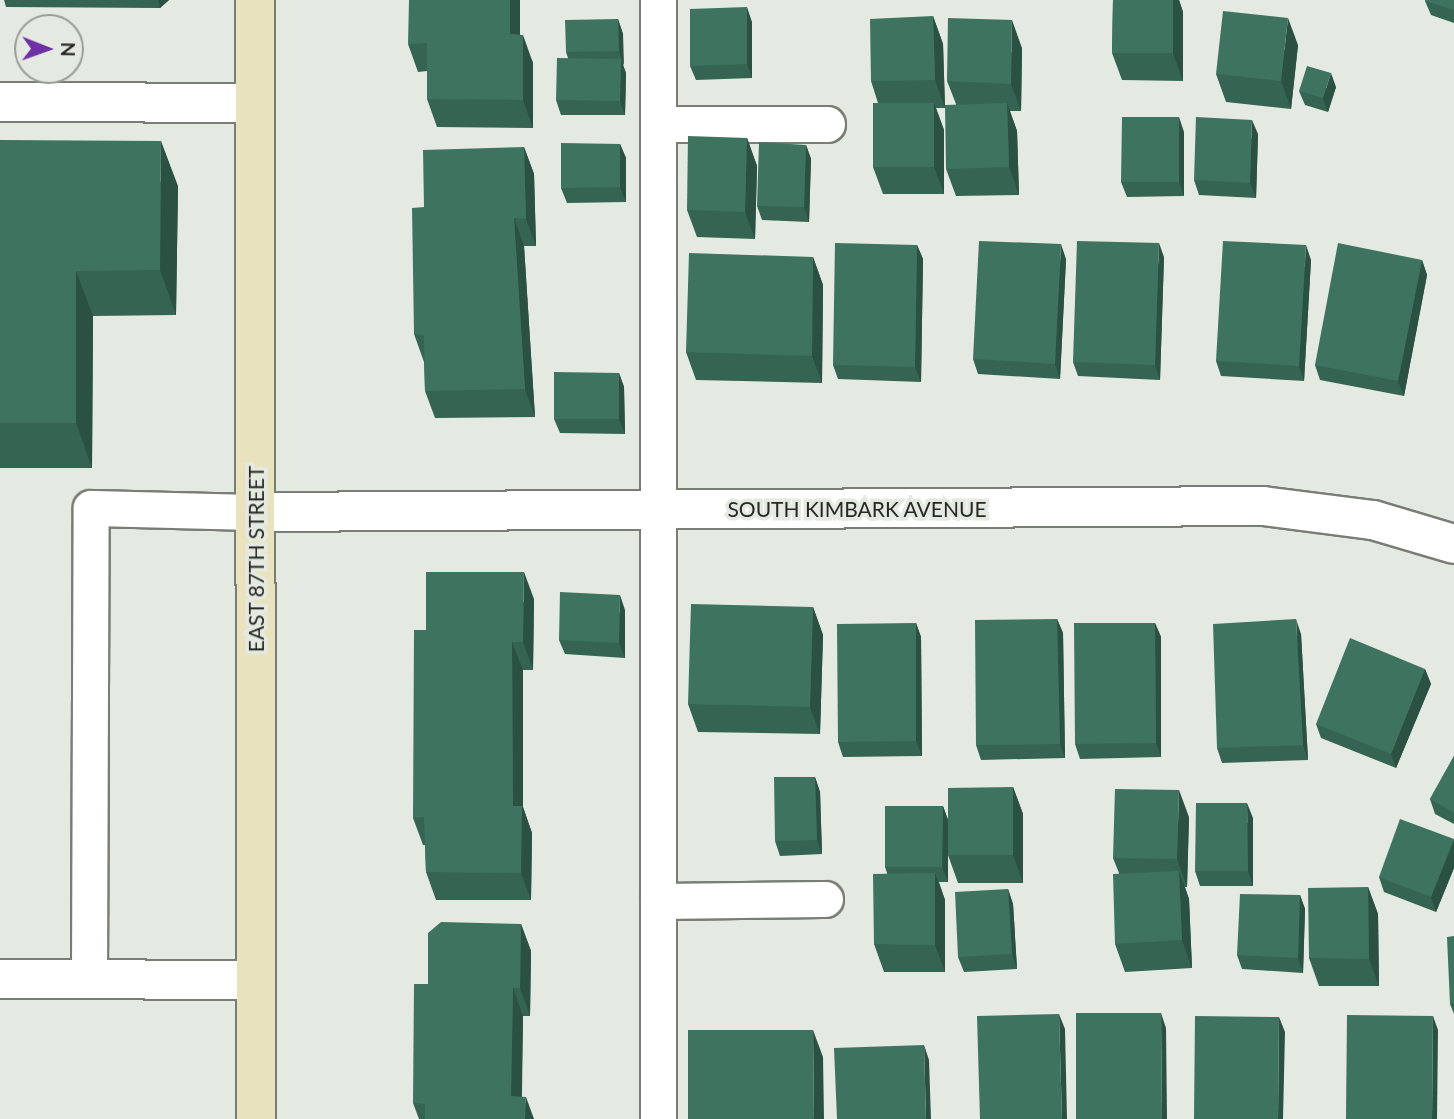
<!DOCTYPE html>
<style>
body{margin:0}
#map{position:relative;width:1454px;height:1119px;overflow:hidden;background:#e4eae1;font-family:Lato,sans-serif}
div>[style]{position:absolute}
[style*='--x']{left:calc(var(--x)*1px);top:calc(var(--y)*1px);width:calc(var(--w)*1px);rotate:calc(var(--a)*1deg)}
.roads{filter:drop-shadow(2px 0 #787d75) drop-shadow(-2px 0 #787d75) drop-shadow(0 2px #787d75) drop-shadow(0 -2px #787d75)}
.lane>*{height:35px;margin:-17.5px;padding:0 17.5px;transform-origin:17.5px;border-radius:17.5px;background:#fff}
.street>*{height:38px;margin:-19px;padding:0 19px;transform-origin:19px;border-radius:19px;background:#fff}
.secondary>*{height:38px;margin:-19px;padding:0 19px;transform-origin:19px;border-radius:19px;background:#e9e2be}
.wall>*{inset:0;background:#356452}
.shaded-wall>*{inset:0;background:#2b5142}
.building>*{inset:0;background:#3e745f}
span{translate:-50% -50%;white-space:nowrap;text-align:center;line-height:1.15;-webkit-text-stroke:7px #e4eae1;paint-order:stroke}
.street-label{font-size:21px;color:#272825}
.north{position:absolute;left:14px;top:14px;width:70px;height:70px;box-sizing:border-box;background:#e4eae1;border:2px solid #989c96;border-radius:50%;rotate:91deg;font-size:19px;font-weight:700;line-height:28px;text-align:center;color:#272825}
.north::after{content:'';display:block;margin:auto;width:24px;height:32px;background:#6f30a5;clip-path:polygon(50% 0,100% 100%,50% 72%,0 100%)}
</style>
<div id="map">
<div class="roads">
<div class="lane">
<i style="--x:658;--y:124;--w:169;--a:0"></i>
<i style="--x:658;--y:901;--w:167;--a:-0.7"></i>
<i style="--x:89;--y:980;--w:472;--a:-89.8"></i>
<i style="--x:91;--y:508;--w:164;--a:1.4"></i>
<i style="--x:658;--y:1119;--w:1119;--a:-90"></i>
</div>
<div class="street">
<i style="--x:0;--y:102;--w:255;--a:0.2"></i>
<i style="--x:255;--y:512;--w:1008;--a:-0.34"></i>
<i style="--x:1263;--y:506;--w:111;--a:7.3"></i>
<i style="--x:1373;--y:520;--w:84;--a:16.5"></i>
<i style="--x:0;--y:979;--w:256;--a:0.2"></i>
</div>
<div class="secondary">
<i style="--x:255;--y:0;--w:1119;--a:89.95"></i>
</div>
</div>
<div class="wall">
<i style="clip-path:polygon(4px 0,169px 0,160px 8px,6px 7px)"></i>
<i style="clip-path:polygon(520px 0,520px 35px,533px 63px,533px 128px,437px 127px,427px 99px,427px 71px,418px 72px,408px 44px)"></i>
<i style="clip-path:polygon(1113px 0,1179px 0,1183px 12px,1183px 81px,1122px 80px,1112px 53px)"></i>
<i style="clip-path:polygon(1454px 0,1454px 23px,1431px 15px,1425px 1px)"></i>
<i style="clip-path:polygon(933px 16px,943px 44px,945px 108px,936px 108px,944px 130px,944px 194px,883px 194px,873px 167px,878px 103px,871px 81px)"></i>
<i style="clip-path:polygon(618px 19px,623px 34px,623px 66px,626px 73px,625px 115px,561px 115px,556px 100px,568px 58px,566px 52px)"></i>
<i style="clip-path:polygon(752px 22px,752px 78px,696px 80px,690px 66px)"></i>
<i style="clip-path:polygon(1298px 45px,1291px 109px,1226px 102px,1216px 74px)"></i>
<i style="clip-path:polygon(1022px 48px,1021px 111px,1010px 111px,1017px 131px,1019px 195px,956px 196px,946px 169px,956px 104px,947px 81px)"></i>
<i style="clip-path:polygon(1336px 87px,1328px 112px,1305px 105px,1299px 91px)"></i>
<i style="clip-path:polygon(1184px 132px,1184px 196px,1127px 197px,1121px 182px)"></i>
<i style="clip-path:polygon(1258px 134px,1256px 198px,1199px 195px,1194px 180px)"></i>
<i style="clip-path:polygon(747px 138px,757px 166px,755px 239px,697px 237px,687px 210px)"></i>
<i style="clip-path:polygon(0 140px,178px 186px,176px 315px,93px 316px,92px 468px,0 468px)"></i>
<i style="clip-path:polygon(620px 144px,626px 158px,626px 202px,567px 203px,561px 188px)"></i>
<i style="clip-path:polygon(806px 145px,811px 159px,809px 222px,762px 220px,757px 206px)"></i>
<i style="clip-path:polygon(524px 147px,534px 174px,536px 246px,524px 246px,535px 417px,435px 418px,425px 391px,424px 362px,414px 334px,424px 207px)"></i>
<i style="clip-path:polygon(917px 245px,923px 259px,921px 382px,838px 379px,833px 365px)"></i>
<i style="clip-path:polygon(813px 257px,823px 285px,822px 383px,696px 380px,686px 352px)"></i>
<i style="clip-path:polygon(1164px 257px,1160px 380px,1078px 376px,1073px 362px)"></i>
<i style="clip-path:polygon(1066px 259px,1060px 379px,978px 374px,973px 359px)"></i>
<i style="clip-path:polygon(1311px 260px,1304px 381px,1221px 376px,1216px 361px)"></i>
<i style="clip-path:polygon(1422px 260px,1427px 275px,1404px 396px,1320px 380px,1315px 365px)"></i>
<i style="clip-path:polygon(619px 373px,624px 387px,625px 434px,560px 433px,554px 419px)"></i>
<i style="clip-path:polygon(534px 599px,533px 670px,523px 670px,523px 807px,532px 833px,531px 900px,436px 900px,426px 872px,425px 845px,423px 845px,413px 818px,426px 630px)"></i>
<i style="clip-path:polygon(813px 607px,823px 635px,820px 734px,698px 732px,688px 704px)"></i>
<i style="clip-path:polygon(625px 610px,625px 658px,565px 654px,559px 640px)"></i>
<i style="clip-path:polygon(1057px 619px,1063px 633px,1065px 758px,981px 760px,976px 745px)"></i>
<i style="clip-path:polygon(916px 623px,921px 637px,922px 756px,843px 757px,838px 742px)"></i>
<i style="clip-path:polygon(1155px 623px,1161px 637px,1161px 757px,1080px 759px,1075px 744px)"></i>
<i style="clip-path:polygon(1301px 634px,1308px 760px,1222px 763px,1217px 748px)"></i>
<i style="clip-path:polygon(1425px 669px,1431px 684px,1396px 768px,1321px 738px,1316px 724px)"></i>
<i style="clip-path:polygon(1454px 756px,1454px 824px,1435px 814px,1430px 799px)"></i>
<i style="clip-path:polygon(815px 777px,820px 792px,822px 854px,780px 856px,775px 841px)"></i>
<i style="clip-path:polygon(1013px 787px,1023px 814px,1023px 883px,958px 883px,948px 855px)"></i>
<i style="clip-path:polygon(943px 806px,948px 820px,948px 882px,939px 882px,945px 900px,945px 972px,884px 972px,874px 944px,887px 873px,885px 867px)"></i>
<i style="clip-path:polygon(1189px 817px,1187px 887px,1185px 887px,1189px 899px,1192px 968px,1125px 972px,1115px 944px,1119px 873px,1113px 858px)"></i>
<i style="clip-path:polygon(1253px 818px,1253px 886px,1200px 886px,1195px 871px)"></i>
<i style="clip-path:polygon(1454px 839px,1454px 868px,1436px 912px,1384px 892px,1379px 877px)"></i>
<i style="clip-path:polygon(1368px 887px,1378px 914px,1379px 986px,1319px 986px,1309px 958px)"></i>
<i style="clip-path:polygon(1008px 889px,1013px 904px,1017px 969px,964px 972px,958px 957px)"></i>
<i style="clip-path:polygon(1300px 895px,1305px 909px,1303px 973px,1242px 969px,1237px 955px)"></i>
<i style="clip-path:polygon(521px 924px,531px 951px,530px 1016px,523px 1016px,522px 1097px,534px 1119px,419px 1119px,413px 1103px)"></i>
<i style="clip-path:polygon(1454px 936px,1454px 1014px,1450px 1004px)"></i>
</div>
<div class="shaded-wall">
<i style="clip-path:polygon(158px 0,169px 0,160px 8px)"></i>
<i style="clip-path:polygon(510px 0,520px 0,520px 62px,510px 34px)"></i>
<i style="clip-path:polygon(1173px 0,1179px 0,1183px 12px,1183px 81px,1173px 53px)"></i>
<i style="clip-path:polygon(747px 7px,752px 22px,752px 78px,747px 64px)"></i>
<i style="clip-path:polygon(933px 16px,943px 44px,945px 108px,935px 80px)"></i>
<i style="clip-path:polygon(1288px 18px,1298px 45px,1291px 109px,1281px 81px)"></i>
<i style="clip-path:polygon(618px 19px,623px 34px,624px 66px,619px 51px)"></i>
<i style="clip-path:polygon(1012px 20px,1022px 48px,1021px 111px,1011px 84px)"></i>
<i style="clip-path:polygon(523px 35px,533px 63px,533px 128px,523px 100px)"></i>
<i style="clip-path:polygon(621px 59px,626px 73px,625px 115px,620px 101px)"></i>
<i style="clip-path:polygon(1331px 73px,1336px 87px,1328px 112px,1323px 98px)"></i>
<i style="clip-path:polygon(934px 103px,944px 130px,944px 194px,934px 167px)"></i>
<i style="clip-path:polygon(1007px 103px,1017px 131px,1019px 195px,1009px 167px)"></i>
<i style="clip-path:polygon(1179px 117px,1184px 132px,1184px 196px,1179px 182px)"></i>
<i style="clip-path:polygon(1252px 120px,1258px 134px,1256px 198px,1250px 183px)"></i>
<i style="clip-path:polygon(747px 138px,757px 166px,755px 239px,745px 212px)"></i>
<i style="clip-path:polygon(161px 141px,178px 186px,176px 315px,160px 270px)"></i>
<i style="clip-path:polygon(620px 144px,626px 158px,626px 202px,620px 187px)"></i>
<i style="clip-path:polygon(806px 145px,811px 159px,809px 222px,804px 207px)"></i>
<i style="clip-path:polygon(524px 147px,534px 174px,536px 246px,526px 219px)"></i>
<i style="clip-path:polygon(514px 218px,524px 246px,535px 417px,525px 389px)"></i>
<i style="clip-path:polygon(1159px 243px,1164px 257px,1160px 380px,1155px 365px)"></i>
<i style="clip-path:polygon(1061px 244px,1066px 259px,1060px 379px,1055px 364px)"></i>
<i style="clip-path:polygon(917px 245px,923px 259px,921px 382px,915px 367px)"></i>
<i style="clip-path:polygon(1306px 245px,1311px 260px,1304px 381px,1299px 366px)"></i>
<i style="clip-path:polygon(813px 257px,823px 285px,822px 383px,812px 356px)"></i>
<i style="clip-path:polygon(1422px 260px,1427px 275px,1404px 396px,1398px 381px)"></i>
<i style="clip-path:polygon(76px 271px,93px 316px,92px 468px,76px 423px)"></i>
<i style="clip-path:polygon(619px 373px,624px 387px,625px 434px,619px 419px)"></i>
<i style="clip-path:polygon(524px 572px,534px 599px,533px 670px,523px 642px)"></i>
<i style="clip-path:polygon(620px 595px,625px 610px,625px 658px,619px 643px)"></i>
<i style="clip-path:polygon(813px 607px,823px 635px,820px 734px,810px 707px)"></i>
<i style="clip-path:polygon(1057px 619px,1063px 633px,1065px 758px,1060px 744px)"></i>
<i style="clip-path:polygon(1296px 619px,1301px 634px,1308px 760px,1303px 745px)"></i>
<i style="clip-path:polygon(916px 623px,921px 637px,922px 756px,916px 741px)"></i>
<i style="clip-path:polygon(1155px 623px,1161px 637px,1161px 757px,1156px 743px)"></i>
<i style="clip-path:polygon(512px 642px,523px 670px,523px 807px,532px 833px,531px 900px,521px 873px,513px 806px)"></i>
<i style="clip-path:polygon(1425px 669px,1431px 684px,1396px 768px,1391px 754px)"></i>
<i style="clip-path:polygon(815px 777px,820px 792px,822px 854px,817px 840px)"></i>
<i style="clip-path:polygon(1013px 787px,1023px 814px,1023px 883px,1013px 855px)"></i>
<i style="clip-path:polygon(1179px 790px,1189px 817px,1187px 887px,1177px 859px)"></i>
<i style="clip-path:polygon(1247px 803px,1253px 818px,1253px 886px,1248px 871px)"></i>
<i style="clip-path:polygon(943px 806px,948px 820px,948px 882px,942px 867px)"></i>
<i style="clip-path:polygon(1454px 840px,1454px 868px,1436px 912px,1431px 897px)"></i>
<i style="clip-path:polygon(1179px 871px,1189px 899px,1192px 968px,1182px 940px)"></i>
<i style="clip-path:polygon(935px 873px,945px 900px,945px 972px,935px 945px)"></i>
<i style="clip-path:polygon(1368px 887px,1378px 914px,1379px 986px,1369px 959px)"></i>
<i style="clip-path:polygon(1008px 889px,1013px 904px,1017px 969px,1012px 954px)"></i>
<i style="clip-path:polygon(1300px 895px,1305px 909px,1303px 973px,1298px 958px)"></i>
<i style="clip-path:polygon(521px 924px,531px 951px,530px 1016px,520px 988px)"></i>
<i style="clip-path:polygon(513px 988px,523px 1016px,521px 1119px,511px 1096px)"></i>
<i style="clip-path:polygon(1161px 1013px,1166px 1028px,1167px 1119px,1162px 1119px)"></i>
<i style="clip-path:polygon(1059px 1014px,1065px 1029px,1067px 1119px,1062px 1119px)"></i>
<i style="clip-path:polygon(1433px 1016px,1438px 1030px,1437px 1119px,1432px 1119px)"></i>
<i style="clip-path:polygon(1279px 1017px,1285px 1032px,1283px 1119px,1278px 1119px)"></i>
<i style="clip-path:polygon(813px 1030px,823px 1057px,824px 1119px,814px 1119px)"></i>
<i style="clip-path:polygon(924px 1045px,929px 1060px,931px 1119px,926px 1119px)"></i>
<i style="clip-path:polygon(526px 1097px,534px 1119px,525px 1119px)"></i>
</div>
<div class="building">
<i style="clip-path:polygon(409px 0,510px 0,510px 34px,523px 35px,523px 100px,427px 99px,427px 43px,408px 44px)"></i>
<i style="clip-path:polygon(1113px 0,1173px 0,1173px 53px,1112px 53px)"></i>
<i style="clip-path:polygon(1425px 0,1454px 0,1454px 10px,1425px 1px)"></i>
<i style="clip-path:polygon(747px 7px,747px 64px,690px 66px,690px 9px)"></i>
<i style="clip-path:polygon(1223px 11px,1288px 18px,1281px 81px,1216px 74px)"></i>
<i style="clip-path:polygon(933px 16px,935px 80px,871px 81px,870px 19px)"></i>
<i style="clip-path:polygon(948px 18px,1012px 20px,1011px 84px,947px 81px)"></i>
<i style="clip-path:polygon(618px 19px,619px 51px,566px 52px,565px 20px)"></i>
<i style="clip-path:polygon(557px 58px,621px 59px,620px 101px,556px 100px)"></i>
<i style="clip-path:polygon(1307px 66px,1331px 73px,1323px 98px,1299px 91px)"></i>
<i style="clip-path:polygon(873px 103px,934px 103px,934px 167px,873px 167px)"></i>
<i style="clip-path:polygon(1007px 103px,1009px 167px,946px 169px,945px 105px)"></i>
<i style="clip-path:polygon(1122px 117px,1179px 117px,1179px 182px,1121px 182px)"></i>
<i style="clip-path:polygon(1196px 117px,1252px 120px,1250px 183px,1194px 180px)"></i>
<i style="clip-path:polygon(688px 136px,747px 138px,745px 212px,687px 210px)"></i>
<i style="clip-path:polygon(0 140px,161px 141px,160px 270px,76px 271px,76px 423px,0 423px)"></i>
<i style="clip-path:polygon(759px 142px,806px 145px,804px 207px,757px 206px)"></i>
<i style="clip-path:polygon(561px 143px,620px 144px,620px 187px,561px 188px)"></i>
<i style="clip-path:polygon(524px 147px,526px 219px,514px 218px,525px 389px,425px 391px,424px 335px,414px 334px,412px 208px,424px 207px,423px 150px)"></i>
<i style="clip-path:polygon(979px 241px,1061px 244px,1055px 364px,973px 359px)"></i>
<i style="clip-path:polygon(1077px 241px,1159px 243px,1155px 365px,1073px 362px)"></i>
<i style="clip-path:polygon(1223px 241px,1306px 245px,1299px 366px,1216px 361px)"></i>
<i style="clip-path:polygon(835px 243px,917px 245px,915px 367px,833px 365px)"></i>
<i style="clip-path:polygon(1338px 243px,1422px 260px,1398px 381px,1315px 365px)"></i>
<i style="clip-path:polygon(689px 253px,813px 257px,812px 356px,686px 352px)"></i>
<i style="clip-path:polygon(554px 372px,619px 373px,619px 419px,554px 419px)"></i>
<i style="clip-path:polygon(426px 572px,524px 572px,523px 642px,512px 642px,513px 806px,522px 806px,521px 873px,426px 872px,424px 817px,413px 818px,414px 630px,426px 630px)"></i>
<i style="clip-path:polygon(560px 592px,620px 595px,619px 643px,559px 640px)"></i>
<i style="clip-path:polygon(691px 604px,813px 607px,810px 707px,688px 704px)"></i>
<i style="clip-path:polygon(1057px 619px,1060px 744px,976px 745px,975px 620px)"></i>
<i style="clip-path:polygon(1296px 619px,1303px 745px,1217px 748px,1213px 624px)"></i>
<i style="clip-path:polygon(916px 623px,916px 741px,838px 742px,837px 624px)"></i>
<i style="clip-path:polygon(1074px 623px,1155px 623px,1156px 743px,1075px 744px)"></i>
<i style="clip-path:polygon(1350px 638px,1425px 669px,1391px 754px,1316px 724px)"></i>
<i style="clip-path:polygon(1454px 756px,1454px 813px,1430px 799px)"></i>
<i style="clip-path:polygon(774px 777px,815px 777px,817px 840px,775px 841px)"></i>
<i style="clip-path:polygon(1013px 787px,1013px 855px,948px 855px,948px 788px)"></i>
<i style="clip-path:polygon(1115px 789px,1179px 790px,1177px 859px,1113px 858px)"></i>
<i style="clip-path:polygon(1196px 803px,1247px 803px,1248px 871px,1195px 871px)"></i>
<i style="clip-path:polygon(885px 806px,943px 806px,942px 867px,885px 867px)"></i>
<i style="clip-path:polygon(1400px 819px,1454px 839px,1431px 897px,1379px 877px)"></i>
<i style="clip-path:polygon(1179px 871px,1182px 940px,1115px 944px,1113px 874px)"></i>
<i style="clip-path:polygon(935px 873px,935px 945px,874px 944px,873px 874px)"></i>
<i style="clip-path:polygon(1368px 887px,1369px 959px,1309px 958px,1308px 888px)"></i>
<i style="clip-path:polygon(1008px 889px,1012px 954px,958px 957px,955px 892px)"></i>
<i style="clip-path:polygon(1240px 894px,1300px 895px,1298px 958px,1237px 955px)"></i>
<i style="clip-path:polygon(441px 922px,521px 924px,520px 988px,513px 988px,511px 1096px,526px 1097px,525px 1119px,425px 1119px,425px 1104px,413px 1103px,414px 984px,428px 984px,428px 933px)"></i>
<i style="clip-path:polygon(1454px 936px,1454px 1003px,1450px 1004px,1447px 937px)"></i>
<i style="clip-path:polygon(1076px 1013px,1161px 1013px,1162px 1119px,1076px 1119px)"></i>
<i style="clip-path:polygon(1059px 1014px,1062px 1119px,980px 1119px,977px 1016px)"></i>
<i style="clip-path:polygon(1347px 1015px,1433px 1016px,1432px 1119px,1346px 1119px)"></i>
<i style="clip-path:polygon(1195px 1016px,1279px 1017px,1278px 1119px,1194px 1119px)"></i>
<i style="clip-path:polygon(688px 1030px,813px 1030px,814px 1119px,688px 1119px)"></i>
<i style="clip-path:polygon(924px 1045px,926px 1119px,837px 1119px,834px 1048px)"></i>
</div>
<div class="street-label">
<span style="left:857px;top:509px">SOUTH KIMBARK AVENUE</span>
<span style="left:256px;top:559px;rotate:-90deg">EAST 87TH STREET</span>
</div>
<div class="north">N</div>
</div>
